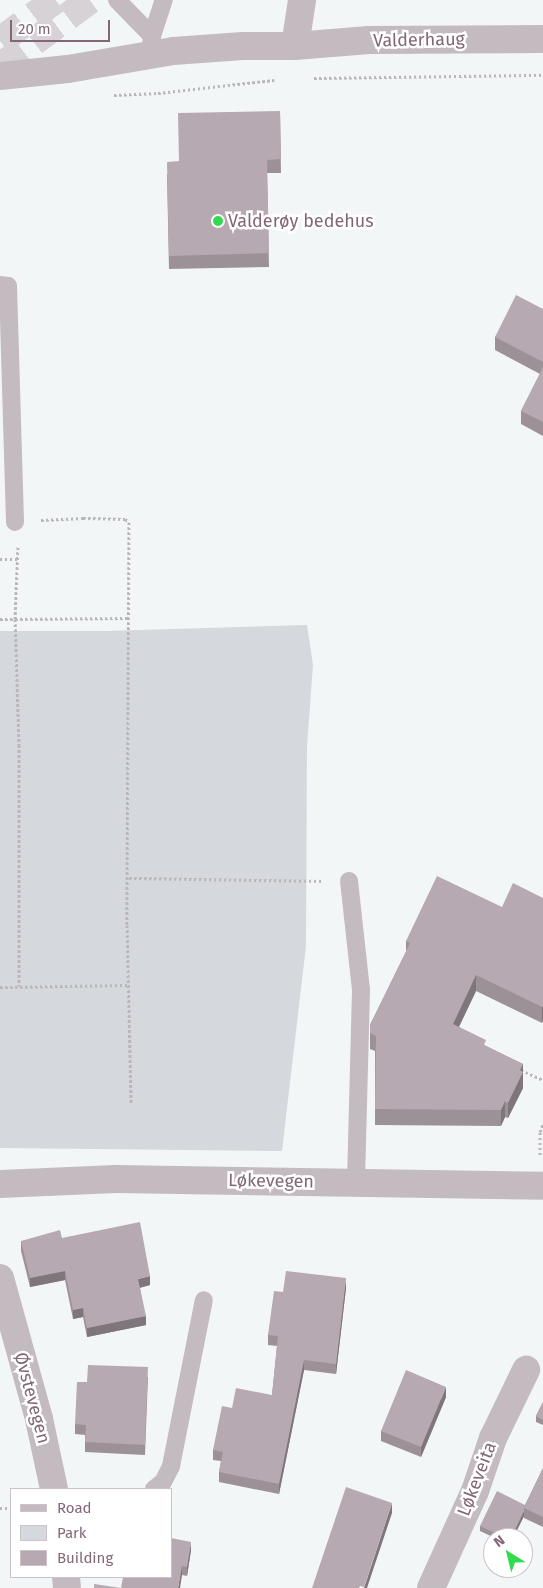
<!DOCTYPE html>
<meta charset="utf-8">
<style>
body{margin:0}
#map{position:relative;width:543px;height:1588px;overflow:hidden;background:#f3f6f6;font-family:"Fira Sans",sans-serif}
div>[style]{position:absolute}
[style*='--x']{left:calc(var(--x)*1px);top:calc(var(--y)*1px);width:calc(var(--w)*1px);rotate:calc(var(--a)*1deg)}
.green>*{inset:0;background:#d5d8dd}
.trunk-tunnel>*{height:28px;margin-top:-14px;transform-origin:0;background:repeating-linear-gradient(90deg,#d7d2d6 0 28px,transparent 0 42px)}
.path>*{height:3px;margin-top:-1.5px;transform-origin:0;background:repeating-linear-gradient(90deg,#bcb6ba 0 2.5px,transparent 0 5px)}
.service>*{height:18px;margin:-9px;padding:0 9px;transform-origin:9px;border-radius:9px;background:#c3bbc0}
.minor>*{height:28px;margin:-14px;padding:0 14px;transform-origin:14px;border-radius:14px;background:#c3bbc0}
.wall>*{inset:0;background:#9d9198}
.shaded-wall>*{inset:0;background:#7f767c}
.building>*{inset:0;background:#b6a9b1}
.dots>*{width:14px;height:14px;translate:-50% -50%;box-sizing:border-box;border:2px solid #fff;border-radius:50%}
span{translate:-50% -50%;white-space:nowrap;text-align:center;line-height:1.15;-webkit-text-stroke:5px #fff;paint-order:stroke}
.street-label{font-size:18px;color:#836778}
.poi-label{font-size:18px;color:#836778}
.left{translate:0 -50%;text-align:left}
.legend{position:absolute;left:10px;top:1488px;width:162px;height:90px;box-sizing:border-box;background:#fff;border:1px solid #cdc2c9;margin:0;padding:6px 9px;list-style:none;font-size:15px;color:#836778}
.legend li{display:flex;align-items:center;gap:10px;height:25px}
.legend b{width:25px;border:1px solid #cdc2c9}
.north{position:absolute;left:483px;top:1528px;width:50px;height:50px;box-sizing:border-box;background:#fff;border:1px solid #cdc2c9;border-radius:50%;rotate:324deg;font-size:14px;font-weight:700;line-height:20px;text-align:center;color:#836778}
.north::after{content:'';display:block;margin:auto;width:18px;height:22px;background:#2edc4d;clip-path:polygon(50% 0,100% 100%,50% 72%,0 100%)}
.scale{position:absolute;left:10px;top:20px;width:100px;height:22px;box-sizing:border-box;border:2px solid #836778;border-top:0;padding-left:6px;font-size:15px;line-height:18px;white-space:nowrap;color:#836778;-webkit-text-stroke:4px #fff;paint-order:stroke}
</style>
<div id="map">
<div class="green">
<i style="clip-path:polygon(307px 625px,313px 665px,307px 746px,306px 946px,282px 1151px,0 1148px,0 631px,106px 631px)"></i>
</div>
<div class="trunk-tunnel">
<i style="--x:0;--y:41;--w:69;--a:-36.7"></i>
<i style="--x:0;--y:67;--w:112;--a:-36.7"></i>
</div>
<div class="path">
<i style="--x:314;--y:78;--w:229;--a:-0.8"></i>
<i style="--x:114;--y:95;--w:44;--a:-2.6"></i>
<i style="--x:158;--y:93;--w:117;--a:-6.4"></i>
<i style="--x:41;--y:520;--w:42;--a:-2.7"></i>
<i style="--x:83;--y:518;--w:42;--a:1.4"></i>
<i style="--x:125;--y:519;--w:5;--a:37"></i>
<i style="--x:129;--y:522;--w:403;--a:90.3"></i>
<i style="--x:127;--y:925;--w:179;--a:88.7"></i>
<i style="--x:18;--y:547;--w:72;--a:92.4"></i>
<i style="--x:15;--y:619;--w:126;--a:88.2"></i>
<i style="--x:19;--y:745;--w:241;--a:90"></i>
<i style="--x:0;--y:559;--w:19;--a:0"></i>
<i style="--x:0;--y:619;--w:127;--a:-0.5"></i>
<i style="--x:129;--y:878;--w:194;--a:0.9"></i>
<i style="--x:0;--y:987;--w:127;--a:-0.9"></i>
<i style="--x:521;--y:1070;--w:24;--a:24"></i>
<i style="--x:540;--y:1155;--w:23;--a:-90"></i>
<i style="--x:540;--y:1132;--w:9;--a:-69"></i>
<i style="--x:0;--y:1508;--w:11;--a:0"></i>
</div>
<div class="service">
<i style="--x:117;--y:0;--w:50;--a:45.8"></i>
<i style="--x:150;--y:55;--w:19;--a:-84"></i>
<i style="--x:152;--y:36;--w:38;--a:-72"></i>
<i style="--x:0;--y:285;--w:8;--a:7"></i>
<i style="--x:8;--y:286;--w:236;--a:88.3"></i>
<i style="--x:349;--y:881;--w:110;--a:83.7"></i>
<i style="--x:361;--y:990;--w:192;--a:91.5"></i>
<i style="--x:154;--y:1489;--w:11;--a:-38"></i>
<i style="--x:163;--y:1482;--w:18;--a:-63"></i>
<i style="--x:171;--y:1466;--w:169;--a:-78.8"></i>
</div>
<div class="minor">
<i style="--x:295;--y:46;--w:47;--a:-81.3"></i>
<i style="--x:0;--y:76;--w:68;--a:-5.9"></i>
<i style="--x:68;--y:69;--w:107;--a:-9.7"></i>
<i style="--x:173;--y:51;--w:70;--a:-4.1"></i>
<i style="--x:243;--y:46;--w:52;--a:0"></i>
<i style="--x:295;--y:46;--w:74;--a:-4.6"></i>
<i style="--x:369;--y:40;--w:174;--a:-0.3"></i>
<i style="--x:0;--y:1184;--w:116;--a:-2.5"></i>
<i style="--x:116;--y:1179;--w:427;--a:0.9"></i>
<i style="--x:0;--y:1278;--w:146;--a:74.5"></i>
<i style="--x:39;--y:1419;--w:72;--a:77.9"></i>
<i style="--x:66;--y:1577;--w:11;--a:85"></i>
<i style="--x:431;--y:1588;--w:107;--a:-65.6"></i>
<i style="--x:475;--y:1491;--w:56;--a:-71.2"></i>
<i style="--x:493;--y:1438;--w:76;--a:-64.1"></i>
</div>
<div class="wall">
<i style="clip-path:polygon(280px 111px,281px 173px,267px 173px,269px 267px,169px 269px,167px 175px,179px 161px)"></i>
<i style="clip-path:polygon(543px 309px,543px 436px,521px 424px,521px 411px,540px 374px,495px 350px,495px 337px)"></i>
<i style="clip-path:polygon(543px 898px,542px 1023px,476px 991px,459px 1027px,486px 1046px,523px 1064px,523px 1088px,508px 1118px,505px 1117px,501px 1126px,375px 1125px,375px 1051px,370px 1049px,370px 1025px,406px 952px,406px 941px,502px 907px)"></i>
<i style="clip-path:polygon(62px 1238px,150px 1285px,140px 1288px,146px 1325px,87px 1337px,83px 1317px,73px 1319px,65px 1280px,30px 1287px,21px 1251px,21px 1241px)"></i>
<i style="clip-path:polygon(346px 1288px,336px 1374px,304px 1370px,279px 1494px,219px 1482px,219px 1472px,221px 1461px,213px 1460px,213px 1450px,232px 1408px,272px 1395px,277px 1346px,268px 1345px,268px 1335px,283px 1292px)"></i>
<i style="clip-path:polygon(148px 1377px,145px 1455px,85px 1452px,85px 1435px,75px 1434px,75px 1424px,87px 1382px)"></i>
<i style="clip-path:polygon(446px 1397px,421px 1457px,381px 1441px,381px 1431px)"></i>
<i style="clip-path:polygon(543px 1402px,543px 1425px,536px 1422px,536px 1416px)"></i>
<i style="clip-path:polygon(543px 1468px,543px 1527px,524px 1518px,524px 1516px,513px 1538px,495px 1538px,480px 1531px,480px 1526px,525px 1505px)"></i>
<i style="clip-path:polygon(191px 1550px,187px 1576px,182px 1575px,121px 1588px)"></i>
</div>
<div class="shaded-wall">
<i style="clip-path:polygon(476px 975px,476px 991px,453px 1039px,453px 1024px)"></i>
<i style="clip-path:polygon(543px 1005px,543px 1021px,542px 1023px,542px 1007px)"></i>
<i style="clip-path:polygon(523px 1064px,523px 1088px,508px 1118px,508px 1103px,520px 1070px)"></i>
<i style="clip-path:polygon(505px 1101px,505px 1117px,501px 1126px,501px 1110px)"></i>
<i style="clip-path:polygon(65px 1271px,65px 1280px,30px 1287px,30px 1278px)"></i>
<i style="clip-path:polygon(150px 1276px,150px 1285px,138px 1288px,138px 1279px)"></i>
<i style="clip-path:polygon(346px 1278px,346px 1288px,336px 1374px,336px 1364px)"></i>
<i style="clip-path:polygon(83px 1308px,83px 1317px,73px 1319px,73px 1310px)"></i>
<i style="clip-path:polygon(146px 1316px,146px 1325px,87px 1337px,87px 1328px)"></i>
<i style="clip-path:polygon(304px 1360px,304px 1370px,279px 1494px,279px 1484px)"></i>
<i style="clip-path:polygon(446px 1387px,446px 1397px,421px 1457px,421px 1447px)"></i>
<i style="clip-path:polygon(392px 1503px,392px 1513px,367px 1588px,364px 1588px)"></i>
<i style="clip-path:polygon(524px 1511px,524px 1516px,513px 1538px,511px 1538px)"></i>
<i style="clip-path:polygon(191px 1542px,191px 1550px,187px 1576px,187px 1567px)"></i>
<i style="clip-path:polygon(182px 1566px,182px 1575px,180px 1588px,178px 1588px)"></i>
</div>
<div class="building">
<i style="clip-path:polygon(280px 111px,281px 159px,267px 160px,269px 253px,169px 256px,167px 162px,179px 161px,178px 113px)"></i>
<i style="clip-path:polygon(516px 295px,543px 309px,543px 362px,495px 337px)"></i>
<i style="clip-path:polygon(543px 367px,543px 422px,521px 411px)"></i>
<i style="clip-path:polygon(437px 876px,502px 907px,513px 883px,543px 898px,543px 1005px,542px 1007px,476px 975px,453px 1024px,486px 1040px,484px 1045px,523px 1064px,520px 1070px,523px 1072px,508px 1103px,505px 1101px,501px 1110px,375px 1109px,376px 1036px,370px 1033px,370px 1025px,410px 943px,406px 941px)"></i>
<i style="clip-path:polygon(140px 1222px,150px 1276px,138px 1279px,146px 1316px,87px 1328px,83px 1308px,73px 1310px,65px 1271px,30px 1278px,21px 1241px,60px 1230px,62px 1238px)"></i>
<i style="clip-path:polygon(286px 1271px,346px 1278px,336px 1364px,304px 1360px,279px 1484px,219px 1472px,223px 1452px,213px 1450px,222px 1406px,232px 1408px,236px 1388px,272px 1395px,278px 1336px,268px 1335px,274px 1291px,283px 1292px)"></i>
<i style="clip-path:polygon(88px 1365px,148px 1367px,145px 1445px,85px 1442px,86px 1425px,75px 1424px,77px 1382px,87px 1382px)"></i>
<i style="clip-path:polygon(406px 1370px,446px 1387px,421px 1447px,381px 1431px)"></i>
<i style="clip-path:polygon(543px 1402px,543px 1420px,536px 1416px)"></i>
<i style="clip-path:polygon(543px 1468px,543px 1517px,524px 1508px)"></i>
<i style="clip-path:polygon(346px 1487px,392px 1503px,364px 1587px,360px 1586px,359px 1588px,312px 1588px)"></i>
<i style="clip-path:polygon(497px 1491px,525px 1505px,524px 1508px,524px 1511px,511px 1538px,506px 1538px,480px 1526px)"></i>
<i style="clip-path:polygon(171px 1538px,191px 1542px,187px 1567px,182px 1566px,178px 1588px,94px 1588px,94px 1584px,121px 1588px,123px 1577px,171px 1577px)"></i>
</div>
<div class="dots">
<i style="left:218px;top:221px;background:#2edc4d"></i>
</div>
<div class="street-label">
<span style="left:419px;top:40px;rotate:-1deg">Valderhaug</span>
<span style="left:271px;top:1181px;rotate:1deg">Løkevegen</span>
<span style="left:32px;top:1398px;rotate:75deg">Øvstevegen</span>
<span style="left:477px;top:1479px;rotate:-69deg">Løkeveita</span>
</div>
<div class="poi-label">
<span class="left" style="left:228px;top:221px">Valderøy bedehus</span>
</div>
<ul class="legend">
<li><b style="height:6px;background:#c3bbc0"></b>Road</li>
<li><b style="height:14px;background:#d5d8dd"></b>Park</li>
<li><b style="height:14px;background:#b6a9b1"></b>Building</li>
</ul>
<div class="north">N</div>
<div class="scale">20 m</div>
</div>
